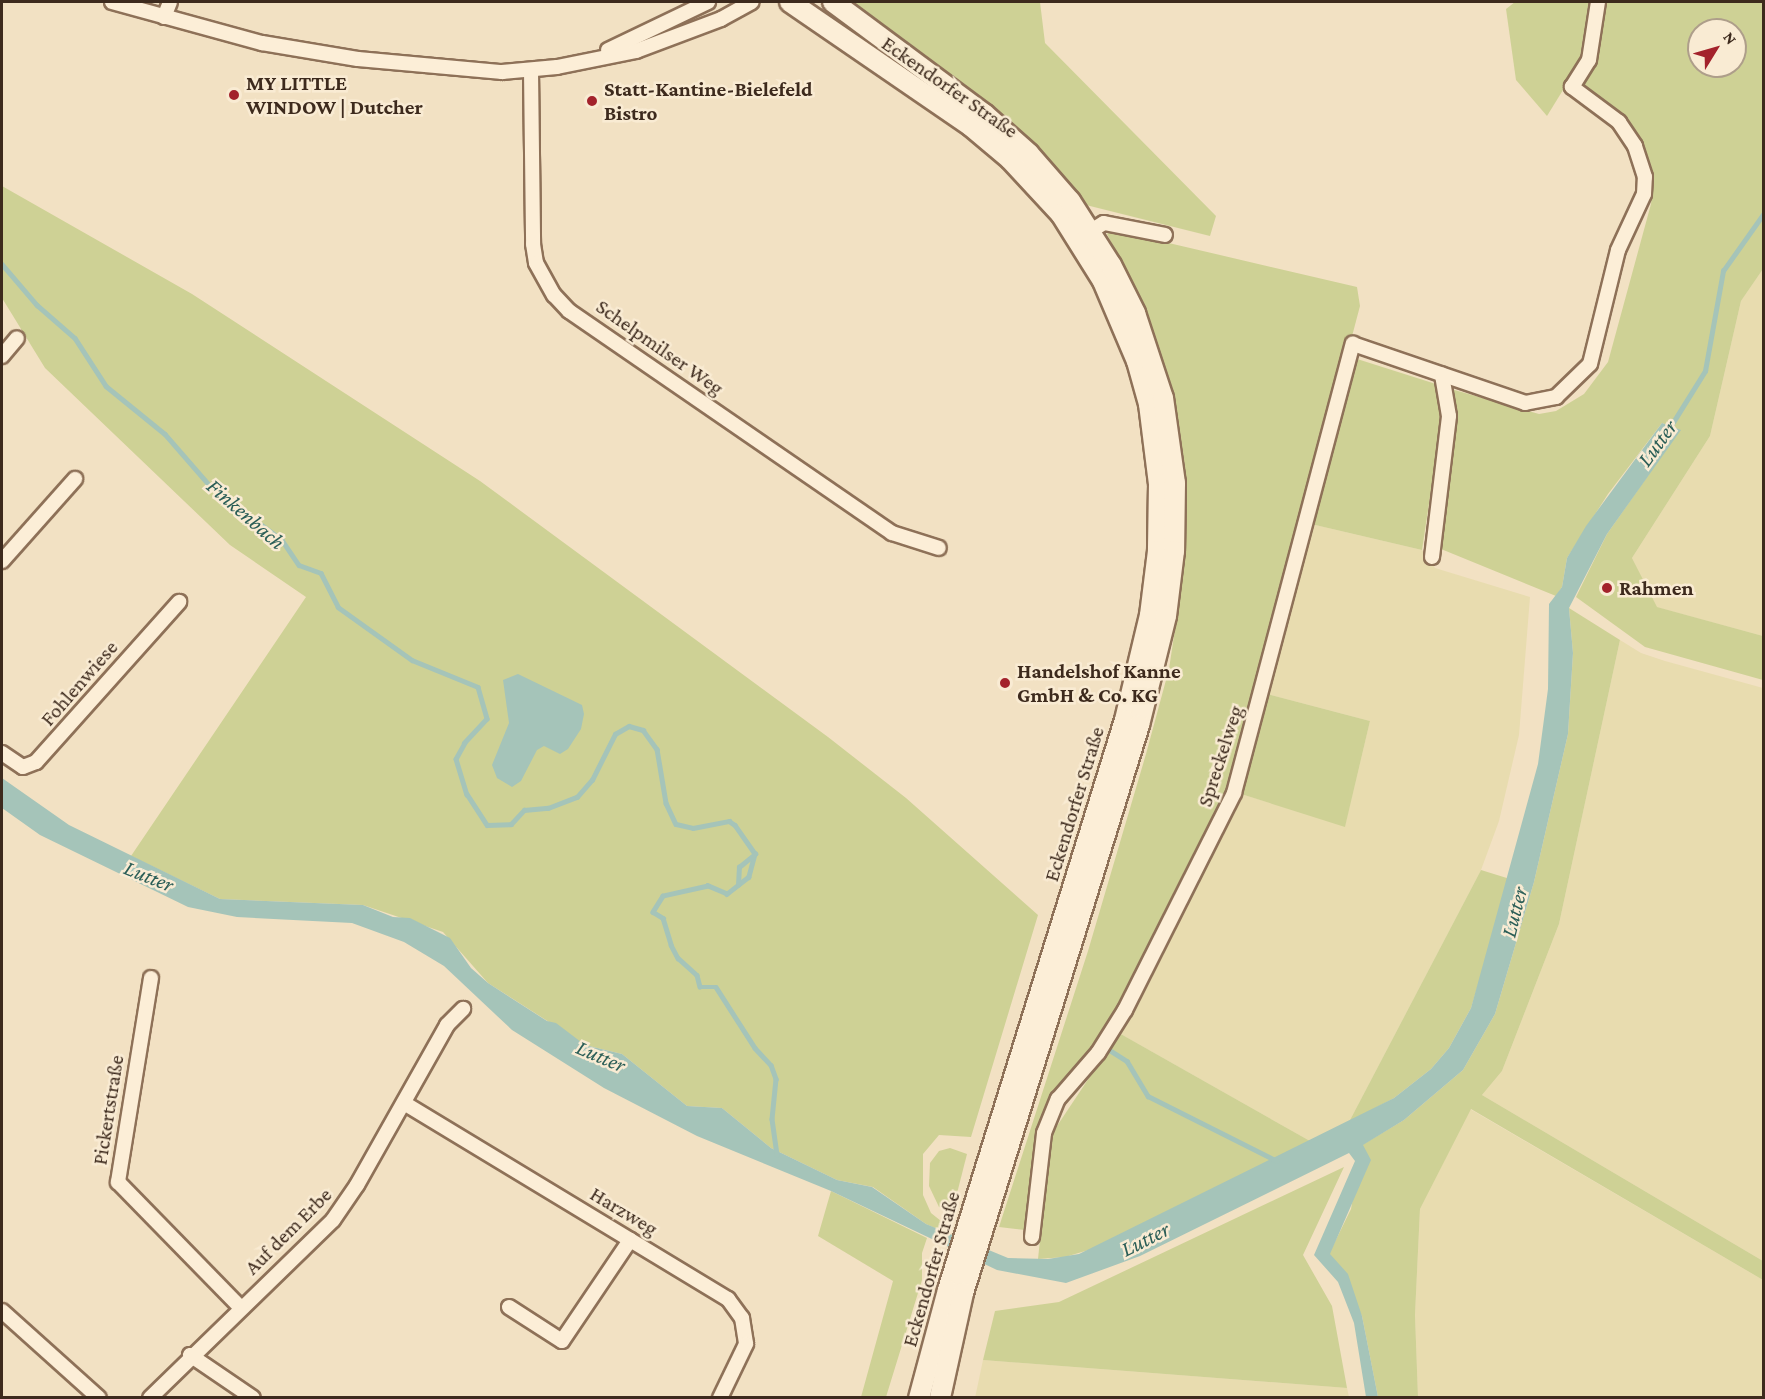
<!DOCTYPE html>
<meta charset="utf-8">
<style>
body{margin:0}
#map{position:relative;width:1765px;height:1399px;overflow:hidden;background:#f2e1c3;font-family:"Crimson Pro",serif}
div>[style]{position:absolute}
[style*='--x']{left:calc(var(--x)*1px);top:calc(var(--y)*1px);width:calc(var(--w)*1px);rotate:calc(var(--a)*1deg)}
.farmland>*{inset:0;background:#e8dcaf}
.green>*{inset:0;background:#ced195}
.water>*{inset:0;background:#a5c4b9}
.stream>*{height:4.5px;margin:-2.25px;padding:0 2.25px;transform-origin:2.25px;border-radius:2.25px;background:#a5c4b9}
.roads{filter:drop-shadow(2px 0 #8e7158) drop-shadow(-2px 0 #8e7158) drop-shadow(0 2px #8e7158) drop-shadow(0 -2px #8e7158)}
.street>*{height:14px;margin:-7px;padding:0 7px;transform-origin:7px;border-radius:7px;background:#fceed7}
.secondary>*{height:20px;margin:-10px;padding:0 10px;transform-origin:10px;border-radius:10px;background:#fceed7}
.dots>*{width:16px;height:16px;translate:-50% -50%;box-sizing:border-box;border:3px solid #f9ebd3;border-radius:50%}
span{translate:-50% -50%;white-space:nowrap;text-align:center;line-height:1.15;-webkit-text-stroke:5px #f9ebd3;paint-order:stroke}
.poi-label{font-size:21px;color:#3d2a1d;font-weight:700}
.left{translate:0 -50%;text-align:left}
.street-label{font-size:21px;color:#3d2a1d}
.water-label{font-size:22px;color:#2b5e57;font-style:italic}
.frame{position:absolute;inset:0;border:3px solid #3d2a1d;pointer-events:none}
.north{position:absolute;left:1687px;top:18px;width:60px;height:60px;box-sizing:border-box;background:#f9ebd3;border:2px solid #ae9e8a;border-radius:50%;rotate:53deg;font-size:16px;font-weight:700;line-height:24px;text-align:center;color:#3d2a1d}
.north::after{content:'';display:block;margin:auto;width:21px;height:27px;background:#a3222b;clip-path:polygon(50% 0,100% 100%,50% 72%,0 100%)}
</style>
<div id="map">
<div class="farmland">
<i style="clip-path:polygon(1763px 269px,1763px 636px,1656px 607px,1632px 558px,1710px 436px,1741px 301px)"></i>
<i style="clip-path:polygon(1311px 524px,1422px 550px,1435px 568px,1530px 597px,1519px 735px,1499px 821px,1481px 870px,1349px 1122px,1310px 1141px,1119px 1033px,1238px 793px,1345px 826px,1370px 721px,1267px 694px)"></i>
<i style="clip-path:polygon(1620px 640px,1641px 653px,1665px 661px,1763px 688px,1763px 1261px,1482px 1095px,1502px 1071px,1559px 924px)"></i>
<i style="clip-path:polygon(1470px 1109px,1763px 1280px,1763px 1397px,1418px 1398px,1415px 1315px,1420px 1209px)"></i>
<i style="clip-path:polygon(983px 1360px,1347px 1388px,1349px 1397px,975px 1398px)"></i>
</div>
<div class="green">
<i style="clip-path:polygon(854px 2px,1040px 2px,1045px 43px,1216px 216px,1210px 236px,1082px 204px,1024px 137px)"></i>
<i style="clip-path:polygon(1515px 2px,1589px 2px,1579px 64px,1547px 116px,1516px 80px,1506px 9px)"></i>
<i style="clip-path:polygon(evenodd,1605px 2px,1763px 2px,1763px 269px,1741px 301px,1710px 436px,1632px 558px,1657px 607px,1763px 636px,1763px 680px,1645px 647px,1576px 597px,1607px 534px,1680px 430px,1662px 423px,1608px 494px,1567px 558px,1562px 587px,1556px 596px,1441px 549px,1456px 410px,1451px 389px,1539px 414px,1556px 411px,1584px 394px,1608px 362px,1651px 204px,1653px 181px,1647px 154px,1634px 129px,1581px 86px,1596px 61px,1605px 2px,1699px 30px,1735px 30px,1735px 66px,1699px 66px,1699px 30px)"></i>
<i style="clip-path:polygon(2px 186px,192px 294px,480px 481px,828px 737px,906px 798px,1038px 915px,971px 1137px,939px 1135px,923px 1154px,923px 1195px,931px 1213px,946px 1225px,944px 1232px,926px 1224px,873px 1187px,837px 1180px,771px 1148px,722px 1108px,687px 1106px,622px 1054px,585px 1045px,488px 983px,443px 932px,363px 905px,220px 899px,131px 856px,306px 597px,230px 545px,45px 368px,2px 298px)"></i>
<i style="clip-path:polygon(1113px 230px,1357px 287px,1360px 306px,1234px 783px,1130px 991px,1093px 1047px,1049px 1098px,1025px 1230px,999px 1227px,1088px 951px,1146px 754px,1169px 669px,1180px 596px,1186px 527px,1185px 466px,1174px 399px,1148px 316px,1107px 234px)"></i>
<i style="clip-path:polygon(1354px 358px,1439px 385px,1444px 404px,1422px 550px,1311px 524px)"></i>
<i style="clip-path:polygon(1569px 608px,1620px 640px,1559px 924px,1502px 1071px,1482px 1095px,1763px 1261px,1763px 1280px,1471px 1109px,1420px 1209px,1415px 1315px,1418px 1397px,1378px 1397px,1362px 1316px,1329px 1254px,1351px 1209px,1362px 1145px,1404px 1120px,1463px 1070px,1495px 1014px,1534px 882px,1568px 734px,1573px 653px)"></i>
<i style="clip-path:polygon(1267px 694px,1370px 721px,1345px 827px,1238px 793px)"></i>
<i style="clip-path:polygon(1481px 870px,1510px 879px,1471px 1008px,1449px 1048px,1431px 1069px,1394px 1098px,1349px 1122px)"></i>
<i style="clip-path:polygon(1119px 1033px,1310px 1141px,1092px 1249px,1065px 1257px,1038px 1259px,1051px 1135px)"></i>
<i style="clip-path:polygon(950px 1148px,967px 1154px,952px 1213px,939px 1207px,929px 1186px,930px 1163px,939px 1151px)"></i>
<i style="clip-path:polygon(1344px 1167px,1303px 1255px,1332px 1306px,1347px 1388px,983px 1360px,995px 1311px,1059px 1302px)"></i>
<i style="clip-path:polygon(831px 1191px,927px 1238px,922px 1253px,922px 1280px,886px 1397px,861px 1397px,893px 1281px,818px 1236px)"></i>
</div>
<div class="water">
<i style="clip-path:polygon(1662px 423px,1681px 430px,1607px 534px,1569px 608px,1573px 653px,1568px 734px,1534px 882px,1495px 1014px,1463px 1070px,1404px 1120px,1363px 1145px,1371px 1160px,1330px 1254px,1348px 1274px,1362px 1316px,1378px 1397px,1366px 1397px,1354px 1323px,1338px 1282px,1314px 1255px,1355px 1161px,1349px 1153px,1140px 1256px,1066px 1283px,997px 1270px,831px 1191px,697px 1136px,604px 1088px,512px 1030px,444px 966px,404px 942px,352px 923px,237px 917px,188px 907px,40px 835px,2px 808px,2px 778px,69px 825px,220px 899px,363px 905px,393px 917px,410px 918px,450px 938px,471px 968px,488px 983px,547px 1021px,556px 1023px,585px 1045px,622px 1054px,687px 1106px,722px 1108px,771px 1148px,837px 1180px,872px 1187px,926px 1224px,1008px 1258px,1048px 1259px,1079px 1254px,1394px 1098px,1431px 1069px,1449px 1048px,1471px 1008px,1538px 764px,1548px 689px,1549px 604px,1562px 587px,1567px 558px,1586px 526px)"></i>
<i style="clip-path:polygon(518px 674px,582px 705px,584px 714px,581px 729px,568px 749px,560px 754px,544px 746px,537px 750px,521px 781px,512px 787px,497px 778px,492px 765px,509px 723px,503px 680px)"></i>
</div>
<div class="stream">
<i style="--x:2;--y:264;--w:54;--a:49.5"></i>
<i style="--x:37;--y:305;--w:50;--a:41"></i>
<i style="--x:75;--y:338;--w:57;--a:57.1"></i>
<i style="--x:106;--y:386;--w:76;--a:39.1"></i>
<i style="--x:165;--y:434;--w:72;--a:49"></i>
<i style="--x:212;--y:488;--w:87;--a:36.6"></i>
<i style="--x:282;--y:540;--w:30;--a:56"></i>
<i style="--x:299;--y:565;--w:23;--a:20"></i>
<i style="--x:321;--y:573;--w:38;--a:63"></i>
<i style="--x:338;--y:607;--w:91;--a:35.6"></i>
<i style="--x:412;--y:660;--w:71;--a:22.2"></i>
<i style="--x:478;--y:687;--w:33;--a:74"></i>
<i style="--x:487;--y:719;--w:33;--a:133"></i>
<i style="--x:465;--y:743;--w:18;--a:119"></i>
<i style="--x:456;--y:759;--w:37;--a:73"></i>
<i style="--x:467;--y:794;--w:37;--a:57"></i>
<i style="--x:487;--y:825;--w:24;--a:-2"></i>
<i style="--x:511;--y:824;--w:19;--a:-47"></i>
<i style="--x:524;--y:810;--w:24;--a:-5"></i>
<i style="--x:548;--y:808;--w:31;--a:-21"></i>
<i style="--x:577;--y:797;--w:23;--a:-49"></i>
<i style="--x:592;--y:780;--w:51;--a:-63.4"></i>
<i style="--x:615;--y:734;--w:16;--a:-30"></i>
<i style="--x:629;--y:726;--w:15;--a:16"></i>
<i style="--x:643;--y:730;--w:24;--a:54"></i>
<i style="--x:657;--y:749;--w:55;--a:80.5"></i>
<i style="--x:666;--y:803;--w:23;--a:65"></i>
<i style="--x:676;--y:824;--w:17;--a:13"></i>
<i style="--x:693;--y:828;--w:37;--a:-11"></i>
<i style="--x:729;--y:821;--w:7;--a:34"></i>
<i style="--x:735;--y:825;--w:35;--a:55"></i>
<i style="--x:755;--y:854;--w:24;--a:105"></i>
<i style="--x:749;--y:877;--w:28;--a:142"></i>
<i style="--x:727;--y:894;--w:21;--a:-157"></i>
<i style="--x:708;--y:886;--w:46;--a:167.5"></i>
<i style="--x:663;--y:896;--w:19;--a:122"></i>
<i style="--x:653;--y:912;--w:12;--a:31"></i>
<i style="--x:663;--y:918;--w:28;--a:73"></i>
<i style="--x:671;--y:945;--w:15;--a:62"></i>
<i style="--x:678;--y:958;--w:25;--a:42"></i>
<i style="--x:697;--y:975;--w:12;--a:76"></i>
<i style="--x:700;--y:987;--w:16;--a:0"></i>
<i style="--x:716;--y:987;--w:72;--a:57.4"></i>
<i style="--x:755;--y:1048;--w:23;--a:47"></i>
<i style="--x:771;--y:1065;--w:15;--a:70"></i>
<i style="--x:776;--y:1079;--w:40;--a:95.7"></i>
<i style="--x:772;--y:1119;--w:36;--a:82"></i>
<i style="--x:1667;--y:432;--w:72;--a:-58.1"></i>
<i style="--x:1705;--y:371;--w:102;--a:-79.8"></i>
<i style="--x:1723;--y:271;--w:71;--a:-54.7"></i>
<i style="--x:738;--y:885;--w:18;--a:-87"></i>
<i style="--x:739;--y:867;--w:21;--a:-39"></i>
<i style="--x:1111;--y:1051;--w:19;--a:32"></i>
<i style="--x:1127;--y:1061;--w:41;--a:59"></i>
<i style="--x:1148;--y:1096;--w:144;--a:26.7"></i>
</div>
<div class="roads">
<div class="street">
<i style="--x:112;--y:2;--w:156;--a:15.3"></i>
<i style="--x:262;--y:43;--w:97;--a:9.5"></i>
<i style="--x:358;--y:59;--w:145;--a:5.2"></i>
<i style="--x:502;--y:72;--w:55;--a:-5.2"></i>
<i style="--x:557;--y:67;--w:81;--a:-11.4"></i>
<i style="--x:636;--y:51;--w:91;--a:-20.6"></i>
<i style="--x:721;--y:19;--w:35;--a:-29"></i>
<i style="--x:164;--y:17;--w:16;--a:-68"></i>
<i style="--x:608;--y:50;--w:111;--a:-25.6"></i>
<i style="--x:531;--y:71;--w:173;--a:89.3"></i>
<i style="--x:533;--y:244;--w:19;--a:81"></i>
<i style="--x:536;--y:263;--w:37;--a:61"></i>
<i style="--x:554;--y:295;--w:22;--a:47"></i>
<i style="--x:569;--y:311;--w:392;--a:34.5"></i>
<i style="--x:892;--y:533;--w:49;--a:17.7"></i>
<i style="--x:1091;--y:231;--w:15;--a:-32"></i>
<i style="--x:1104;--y:223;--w:62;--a:11.1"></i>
<i style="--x:2;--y:356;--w:23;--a:-50"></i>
<i style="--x:1432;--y:557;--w:142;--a:-83.1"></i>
<i style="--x:1449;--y:416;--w:42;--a:-99.7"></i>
<i style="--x:2;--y:561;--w:110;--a:-48.3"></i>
<i style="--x:2;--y:753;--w:25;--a:34"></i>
<i style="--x:23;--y:767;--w:14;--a:-21"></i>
<i style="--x:36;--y:762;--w:215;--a:-48.2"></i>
<i style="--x:151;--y:978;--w:207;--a:99.2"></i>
<i style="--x:118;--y:1182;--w:176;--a:45.7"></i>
<i style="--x:404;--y:1103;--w:379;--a:31.2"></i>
<i style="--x:728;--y:1299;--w:24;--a:54"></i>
<i style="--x:742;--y:1318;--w:26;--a:81"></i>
<i style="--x:746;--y:1344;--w:60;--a:115.7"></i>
<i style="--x:1032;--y:1237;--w:105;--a:-83.4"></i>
<i style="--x:1044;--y:1133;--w:37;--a:-68"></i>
<i style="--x:1058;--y:1099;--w:61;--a:-49"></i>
<i style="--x:1098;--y:1053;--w:51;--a:-57.9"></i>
<i style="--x:1125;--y:1010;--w:243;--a:-63.3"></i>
<i style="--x:1234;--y:793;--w:465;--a:-75.2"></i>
<i style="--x:1353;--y:344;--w:182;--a:18.9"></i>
<i style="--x:1525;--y:403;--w:32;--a:-11"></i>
<i style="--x:1556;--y:397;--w:47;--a:-44.1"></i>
<i style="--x:1590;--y:364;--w:117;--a:-76.2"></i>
<i style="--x:1618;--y:250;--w:62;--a:-65.1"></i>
<i style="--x:1644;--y:194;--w:17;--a:-87"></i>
<i style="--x:1645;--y:177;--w:33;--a:-108"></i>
<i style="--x:1635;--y:146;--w:29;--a:-124"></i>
<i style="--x:1619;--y:122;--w:59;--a:-143.3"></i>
<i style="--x:1572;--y:87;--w:32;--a:-58"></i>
<i style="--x:1589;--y:60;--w:59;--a:-81.2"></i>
<i style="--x:509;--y:1307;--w:63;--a:32.7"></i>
<i style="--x:562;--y:1341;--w:122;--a:-56"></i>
<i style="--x:2;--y:1311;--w:130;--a:41.9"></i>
<i style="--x:190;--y:1355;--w:76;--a:34.3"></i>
<i style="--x:150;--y:1398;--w:255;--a:-44.2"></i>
<i style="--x:333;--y:1220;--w:42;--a:-55.6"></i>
<i style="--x:357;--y:1185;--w:184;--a:-60.6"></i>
<i style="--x:447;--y:1025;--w:23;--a:-45"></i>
</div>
<div class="secondary">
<i style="--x:790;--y:2;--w:219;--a:34.4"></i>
<i style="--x:971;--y:126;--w:51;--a:40.2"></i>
<i style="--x:1010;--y:159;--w:75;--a:47.2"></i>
<i style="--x:1061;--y:214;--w:79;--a:57.9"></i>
<i style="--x:1103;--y:281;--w:87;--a:67"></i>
<i style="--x:1137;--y:361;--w:45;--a:74.4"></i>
<i style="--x:1149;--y:404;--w:81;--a:82.9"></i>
<i style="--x:1159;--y:484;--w:67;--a:90.9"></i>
<i style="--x:1158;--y:551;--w:64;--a:97.1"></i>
<i style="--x:1150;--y:615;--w:108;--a:103.4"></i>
<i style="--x:1125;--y:720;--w:597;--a:107.25"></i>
<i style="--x:948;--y:1290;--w:112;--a:105"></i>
<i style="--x:833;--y:2;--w:188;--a:36.6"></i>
<i style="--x:984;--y:114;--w:60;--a:41.6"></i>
<i style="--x:1029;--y:154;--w:62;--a:48.9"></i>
<i style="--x:1070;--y:201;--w:76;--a:57.4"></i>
<i style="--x:1111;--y:265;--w:54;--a:63.4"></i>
<i style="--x:1135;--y:313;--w:89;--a:71.8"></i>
<i style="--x:1163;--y:398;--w:86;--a:82"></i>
<i style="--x:1175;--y:483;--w:68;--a:90.8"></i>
<i style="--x:1174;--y:551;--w:65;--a:97"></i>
<i style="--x:1166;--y:616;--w:112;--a:103.9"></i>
<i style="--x:1139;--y:725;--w:595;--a:107.22"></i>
<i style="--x:963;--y:1293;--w:107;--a:102.4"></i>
</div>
</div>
<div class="dots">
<i style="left:234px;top:95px;background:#a3222b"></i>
<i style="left:592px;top:101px;background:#a3222b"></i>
<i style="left:1607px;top:588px;background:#a3222b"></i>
<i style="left:1005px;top:683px;background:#a3222b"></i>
</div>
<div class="poi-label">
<span class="left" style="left:246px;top:95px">MY LITTLE<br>WINDOW | Dutcher</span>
<span class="left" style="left:604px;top:101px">Statt-Kantine-Bielefeld<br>Bistro</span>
<span class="left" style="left:1619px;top:588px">Rahmen</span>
<span class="left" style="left:1017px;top:683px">Handelshof Kanne<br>GmbH &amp; Co. KG</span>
</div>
<div class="street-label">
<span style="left:950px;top:87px;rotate:35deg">Eckendorfer Straße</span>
<span style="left:660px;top:347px;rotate:35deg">Schelpmilser Weg</span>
<span style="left:79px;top:683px;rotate:-49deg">Fohlenwiese</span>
<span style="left:1220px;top:756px;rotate:-72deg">Spreckelweg</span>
<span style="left:1074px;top:804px;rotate:-73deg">Eckendorfer Straße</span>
<span style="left:108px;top:1110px;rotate:-81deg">Pickertstraße</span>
<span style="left:624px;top:1211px;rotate:31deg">Harzweg</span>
<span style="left:288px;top:1231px;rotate:-45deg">Auf dem Erbe</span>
<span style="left:931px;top:1269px;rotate:-74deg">Eckendorfer Straße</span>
</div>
<div class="water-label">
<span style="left:1657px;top:443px;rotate:-54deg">Lutter</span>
<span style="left:246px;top:514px;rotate:41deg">Finkenbach</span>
<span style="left:149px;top:876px;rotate:22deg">Lutter</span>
<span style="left:1514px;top:912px;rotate:-76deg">Lutter</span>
<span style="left:601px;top:1056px;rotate:23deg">Lutter</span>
<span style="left:1145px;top:1239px;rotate:-27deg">Lutter</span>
</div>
<div class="frame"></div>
<div class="north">N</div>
</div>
